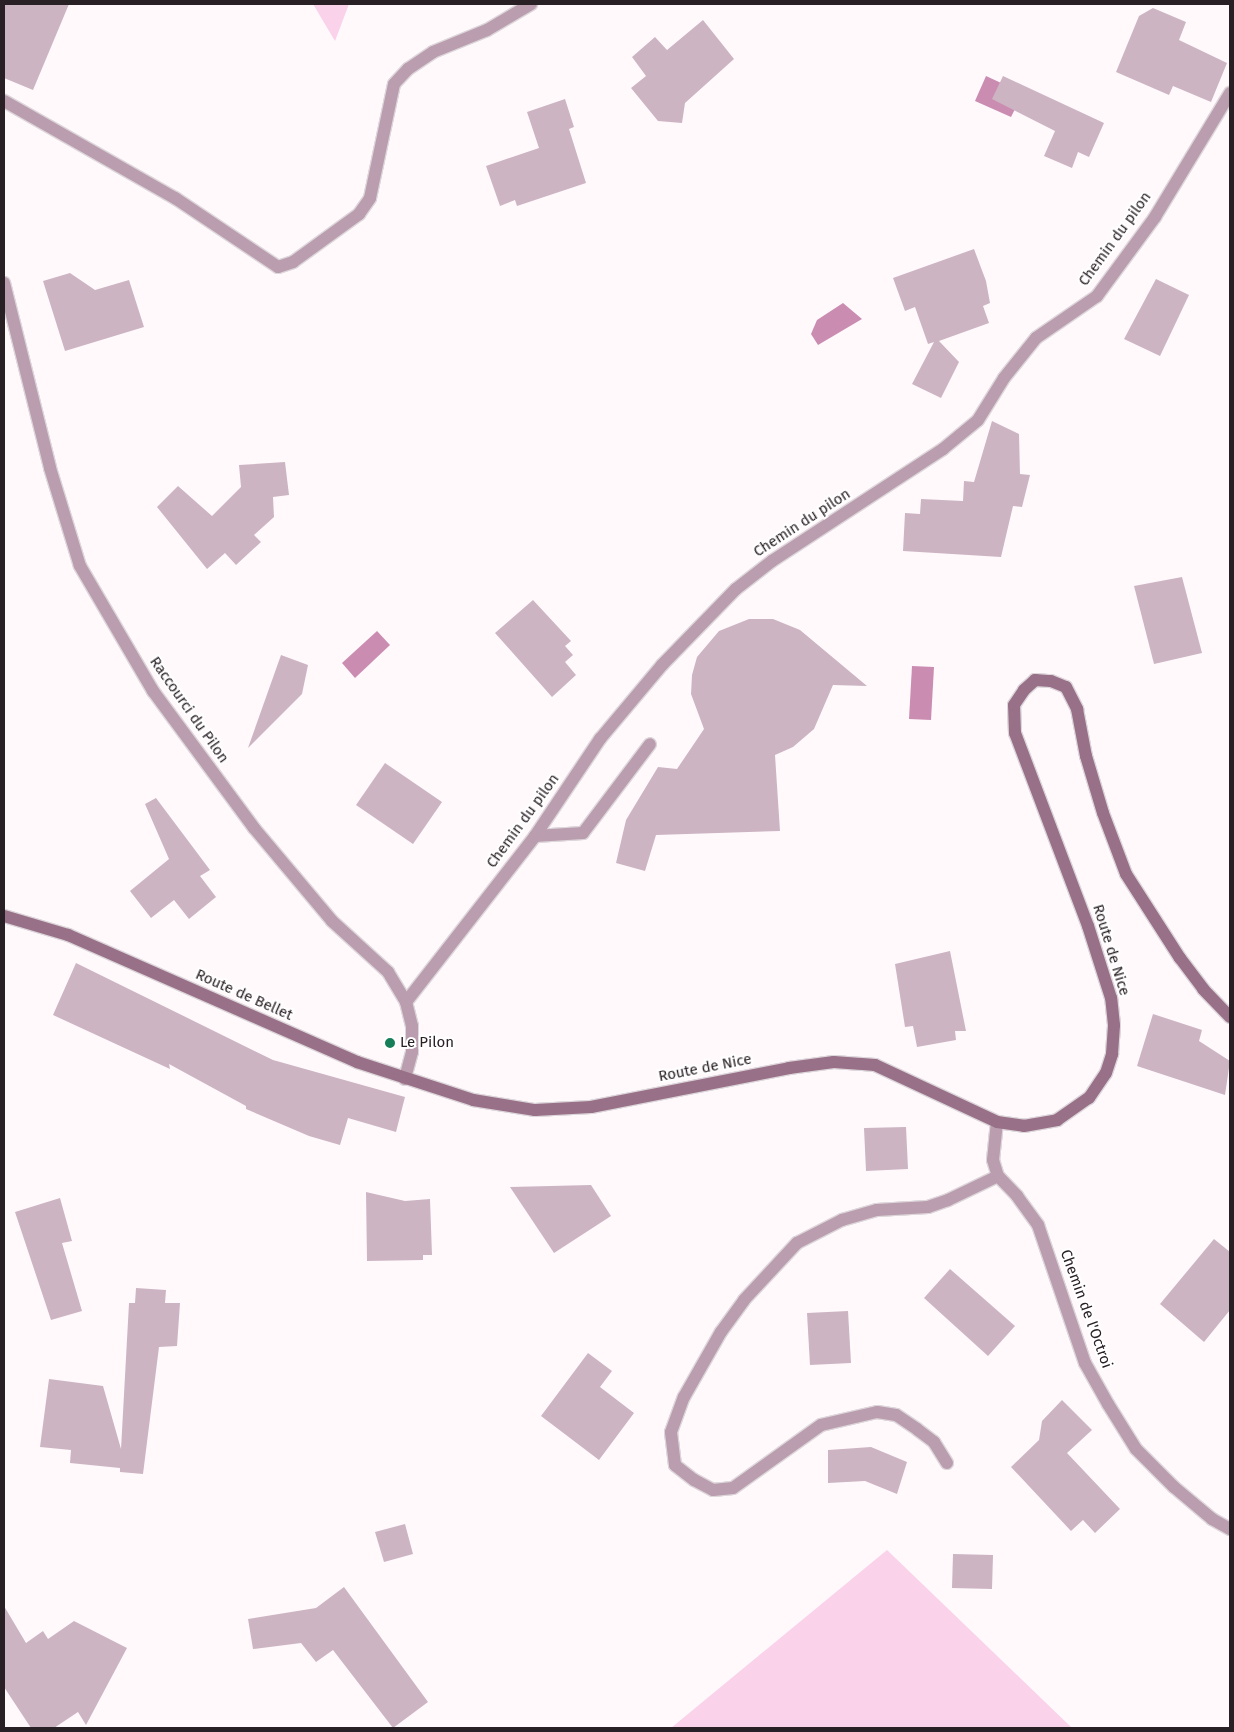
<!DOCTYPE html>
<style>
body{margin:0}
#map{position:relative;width:1234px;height:1732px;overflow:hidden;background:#fff9fc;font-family:"Fira Sans",sans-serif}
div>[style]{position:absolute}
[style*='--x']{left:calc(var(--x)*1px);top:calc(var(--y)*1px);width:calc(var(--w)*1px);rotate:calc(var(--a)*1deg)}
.green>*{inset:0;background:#fad2e9}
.water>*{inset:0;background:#ca8cb1}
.building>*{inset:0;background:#cdb4c2}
.roads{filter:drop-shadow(1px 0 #ddd6da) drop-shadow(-1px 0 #ddd6da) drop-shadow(0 1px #ddd6da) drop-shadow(0 -1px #ddd6da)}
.lane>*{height:12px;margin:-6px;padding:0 6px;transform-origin:6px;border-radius:6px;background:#ba9dae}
.street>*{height:12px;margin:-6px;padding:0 6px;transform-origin:6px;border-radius:6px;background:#ba9dae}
.secondary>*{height:12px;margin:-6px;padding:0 6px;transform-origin:6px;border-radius:6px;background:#987088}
.dots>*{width:14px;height:14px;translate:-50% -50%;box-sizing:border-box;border:2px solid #fff;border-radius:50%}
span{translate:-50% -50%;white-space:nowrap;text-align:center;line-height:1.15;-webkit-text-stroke:4px #fff;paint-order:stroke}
.street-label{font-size:15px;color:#292025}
.poi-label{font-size:15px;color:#292025}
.left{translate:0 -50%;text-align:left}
.frame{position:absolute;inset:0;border:5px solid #292025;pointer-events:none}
</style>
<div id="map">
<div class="green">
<i style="clip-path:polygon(313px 4px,349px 4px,335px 41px)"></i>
<i style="clip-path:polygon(887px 1550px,1072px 1728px,671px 1728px)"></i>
</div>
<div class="water">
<i style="clip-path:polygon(986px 76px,1023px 93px,1011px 117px,975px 101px)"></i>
<i style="clip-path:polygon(843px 303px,862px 319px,818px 345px,811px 334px,817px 320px)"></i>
<i style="clip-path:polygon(377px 631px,390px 645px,355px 678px,342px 663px)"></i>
<i style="clip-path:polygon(912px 666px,934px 667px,931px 720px,909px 719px)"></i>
</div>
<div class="building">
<i style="clip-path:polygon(4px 4px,69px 4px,33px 90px,4px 78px)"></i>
<i style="clip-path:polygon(1153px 8px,1186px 22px,1179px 40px,1227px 63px,1211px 102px,1173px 86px,1169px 95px,1116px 72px,1139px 16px)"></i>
<i style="clip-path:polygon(703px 20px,734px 59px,685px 103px,682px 123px,658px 121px,631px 88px,646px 76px,632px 57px,655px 37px,667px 50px)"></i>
<i style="clip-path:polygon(1003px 76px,1104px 123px,1089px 157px,1078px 152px,1072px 168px,1044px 156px,1055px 131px,992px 99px)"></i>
<i style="clip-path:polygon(565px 99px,574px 127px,569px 129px,586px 183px,517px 206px,515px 200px,500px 206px,486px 166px,539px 148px,527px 112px)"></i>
<i style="clip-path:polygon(974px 249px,986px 281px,990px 303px,983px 306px,989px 323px,939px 341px,959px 362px,941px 398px,912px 384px,934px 342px,928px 344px,915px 307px,905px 311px,893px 278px)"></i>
<i style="clip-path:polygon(70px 273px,95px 290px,129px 280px,144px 327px,65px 351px,43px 281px)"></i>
<i style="clip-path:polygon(1156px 279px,1189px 295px,1160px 356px,1124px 339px)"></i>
<i style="clip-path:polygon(992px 421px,1019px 434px,1020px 474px,1030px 475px,1022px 507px,1013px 506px,1001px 557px,903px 551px,905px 513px,920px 514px,921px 499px,963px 501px,964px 481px,974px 482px)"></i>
<i style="clip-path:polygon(285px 462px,289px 495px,273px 497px,274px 517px,254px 535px,261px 542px,236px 565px,225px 553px,207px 569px,157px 507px,178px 486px,212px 516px,241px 487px,239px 465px)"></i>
<i style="clip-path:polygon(1182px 577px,1202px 653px,1154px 664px,1134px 586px)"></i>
<i style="clip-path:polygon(533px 600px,571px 641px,565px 646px,573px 655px,565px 662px,576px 675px,552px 697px,495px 633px)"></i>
<i style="clip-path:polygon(749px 619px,773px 619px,800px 630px,867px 686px,833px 685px,814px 729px,793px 747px,775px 755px,780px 831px,656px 835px,645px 871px,616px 863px,626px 820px,658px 767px,677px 769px,704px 729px,691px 694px,692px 675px,697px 657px,719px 631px)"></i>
<i style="clip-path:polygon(281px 655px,308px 665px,302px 694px,248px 748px)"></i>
<i style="clip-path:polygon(385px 763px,442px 802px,413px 844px,356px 805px)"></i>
<i style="clip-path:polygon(156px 798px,210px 870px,200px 876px,216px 897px,189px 919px,174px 900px,151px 918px,130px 891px,169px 859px,145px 804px)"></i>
<i style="clip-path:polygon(950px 951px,966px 1031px,955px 1031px,956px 1040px,917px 1047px,913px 1026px,905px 1027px,895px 964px)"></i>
<i style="clip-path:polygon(76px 963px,273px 1060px,405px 1097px,396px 1132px,348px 1118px,340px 1145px,309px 1136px,246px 1109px,246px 1106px,169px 1064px,170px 1069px,53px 1015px)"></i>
<i style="clip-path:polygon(1153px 1014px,1202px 1030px,1199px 1041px,1230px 1061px,1225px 1095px,1137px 1066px)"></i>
<i style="clip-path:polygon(906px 1127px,908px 1169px,866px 1171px,864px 1128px)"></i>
<i style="clip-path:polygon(591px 1185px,611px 1216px,554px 1253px,510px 1187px)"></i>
<i style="clip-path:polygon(366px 1192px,405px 1201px,430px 1199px,432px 1255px,423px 1255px,423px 1260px,367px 1261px)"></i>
<i style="clip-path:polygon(60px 1198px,72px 1241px,62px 1243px,82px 1311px,51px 1320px,15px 1212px)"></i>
<i style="clip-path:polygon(1214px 1239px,1230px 1252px,1230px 1310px,1204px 1342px,1160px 1304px)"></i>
<i style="clip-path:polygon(950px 1269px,1015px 1326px,988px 1356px,924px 1298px)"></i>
<i style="clip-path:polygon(136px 1288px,166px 1290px,165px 1303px,180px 1303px,177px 1346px,159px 1347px,143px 1474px,120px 1472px,120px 1468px,70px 1463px,71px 1450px,40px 1447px,49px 1379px,103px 1386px,121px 1449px,129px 1303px,135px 1303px)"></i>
<i style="clip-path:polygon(848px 1311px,851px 1363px,810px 1365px,807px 1313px)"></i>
<i style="clip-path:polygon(588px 1353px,612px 1371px,600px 1387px,634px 1413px,599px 1460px,541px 1416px)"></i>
<i style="clip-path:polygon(1062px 1400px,1092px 1430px,1067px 1453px,1120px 1509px,1095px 1533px,1083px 1520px,1071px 1531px,1011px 1467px,1039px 1440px,1042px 1421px)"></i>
<i style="clip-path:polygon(871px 1447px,907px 1462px,897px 1494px,865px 1481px,828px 1483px,828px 1450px)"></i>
<i style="clip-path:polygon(405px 1524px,413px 1554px,384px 1562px,375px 1532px)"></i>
<i style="clip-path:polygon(953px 1554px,993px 1555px,992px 1589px,952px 1588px)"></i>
<i style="clip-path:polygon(344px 1587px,428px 1702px,393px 1728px,333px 1650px,316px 1662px,301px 1643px,253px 1649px,248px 1619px,316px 1608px)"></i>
<i style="clip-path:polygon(4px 1606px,26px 1643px,43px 1631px,48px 1639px,74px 1621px,127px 1648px,86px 1725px,78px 1712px,54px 1728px,31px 1728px,4px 1687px)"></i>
</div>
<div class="roads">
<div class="lane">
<i style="--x:535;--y:836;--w:48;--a:-3.6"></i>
<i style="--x:583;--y:833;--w:111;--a:-53"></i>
</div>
<div class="street">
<i style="--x:4;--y:101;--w:197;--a:29.6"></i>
<i style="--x:175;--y:198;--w:124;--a:33.8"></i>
<i style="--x:278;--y:267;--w:16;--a:-18"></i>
<i style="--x:293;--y:262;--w:82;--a:-36"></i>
<i style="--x:359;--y:214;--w:19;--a:-55"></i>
<i style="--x:370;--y:198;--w:116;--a:-78.1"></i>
<i style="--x:394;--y:84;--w:21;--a:-47"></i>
<i style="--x:408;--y:69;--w:30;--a:-34"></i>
<i style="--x:433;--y:52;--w:58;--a:-22.2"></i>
<i style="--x:487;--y:30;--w:51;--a:-30.6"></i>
<i style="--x:4;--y:283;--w:191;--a:76"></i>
<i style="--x:50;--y:468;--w:102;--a:73"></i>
<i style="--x:80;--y:566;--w:145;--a:59.7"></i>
<i style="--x:153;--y:691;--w:170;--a:53.6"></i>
<i style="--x:254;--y:828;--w:121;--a:50"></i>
<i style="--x:332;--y:921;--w:76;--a:42.3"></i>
<i style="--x:388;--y:972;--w:35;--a:59"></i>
<i style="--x:406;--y:1002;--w:25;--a:76"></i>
<i style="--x:412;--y:1026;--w:26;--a:90"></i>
<i style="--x:412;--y:1052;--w:28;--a:105"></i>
<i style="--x:406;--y:1002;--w:210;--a:-52.1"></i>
<i style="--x:535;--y:836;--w:117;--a:-56.2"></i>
<i style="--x:600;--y:739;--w:97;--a:-50"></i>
<i style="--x:662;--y:665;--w:106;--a:-45.8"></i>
<i style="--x:736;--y:589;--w:46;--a:-37.9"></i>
<i style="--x:772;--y:561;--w:204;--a:-33.2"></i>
<i style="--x:943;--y:449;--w:45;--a:-39.6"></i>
<i style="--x:978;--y:420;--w:49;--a:-58.2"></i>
<i style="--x:1004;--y:378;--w:51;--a:-51.3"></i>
<i style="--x:1036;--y:338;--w:74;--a:-34.5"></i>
<i style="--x:1097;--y:296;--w:98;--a:-53.7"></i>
<i style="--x:1155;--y:217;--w:145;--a:-58.8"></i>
<i style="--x:997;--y:1122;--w:38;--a:96"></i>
<i style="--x:993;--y:1160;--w:17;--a:73"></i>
<i style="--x:998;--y:1176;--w:28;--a:46"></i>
<i style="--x:1017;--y:1196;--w:36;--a:54"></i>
<i style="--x:1038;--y:1225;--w:146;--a:71.2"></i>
<i style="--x:1085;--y:1363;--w:47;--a:60.7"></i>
<i style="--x:1108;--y:1404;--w:53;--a:58.1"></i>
<i style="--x:1136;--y:1449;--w:54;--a:45"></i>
<i style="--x:1174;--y:1487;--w:50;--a:40.1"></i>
<i style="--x:1212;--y:1519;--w:21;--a:29"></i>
<i style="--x:947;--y:1463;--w:25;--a:-122"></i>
<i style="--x:934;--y:1442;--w:21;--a:-143"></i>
<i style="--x:917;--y:1429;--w:25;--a:-146"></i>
<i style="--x:896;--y:1415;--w:19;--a:-171"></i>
<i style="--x:877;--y:1412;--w:57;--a:166.9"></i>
<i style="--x:821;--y:1425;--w:108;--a:144.4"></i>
<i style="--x:733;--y:1488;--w:20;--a:174"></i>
<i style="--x:713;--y:1490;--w:21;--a:-152"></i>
<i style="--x:694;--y:1480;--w:24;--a:-142"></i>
<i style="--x:675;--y:1465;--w:33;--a:-97"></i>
<i style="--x:671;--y:1432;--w:37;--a:-70"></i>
<i style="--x:684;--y:1397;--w:75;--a:-60.4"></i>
<i style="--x:721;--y:1332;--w:39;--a:-54"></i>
<i style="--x:744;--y:1300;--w:78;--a:-47.1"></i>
<i style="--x:797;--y:1243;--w:51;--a:-27.1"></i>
<i style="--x:842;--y:1220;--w:36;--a:-16"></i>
<i style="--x:877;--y:1210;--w:51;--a:-3.4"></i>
<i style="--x:928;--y:1207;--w:21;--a:-19"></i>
<i style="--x:948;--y:1200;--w:55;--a:-25.6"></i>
</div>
<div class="secondary">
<i style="--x:4;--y:916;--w:67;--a:16.5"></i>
<i style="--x:68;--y:935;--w:316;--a:23.7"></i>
<i style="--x:357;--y:1062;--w:122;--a:18.1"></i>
<i style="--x:473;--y:1100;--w:63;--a:9.2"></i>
<i style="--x:535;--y:1110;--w:56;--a:-3.1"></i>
<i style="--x:591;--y:1107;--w:202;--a:-11.1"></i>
<i style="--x:789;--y:1068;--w:45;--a:-7.6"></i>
<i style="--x:834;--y:1062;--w:41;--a:4.2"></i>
<i style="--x:875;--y:1065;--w:135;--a:25"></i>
<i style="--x:997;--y:1122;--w:27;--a:8"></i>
<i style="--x:1024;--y:1126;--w:34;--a:-10"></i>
<i style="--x:1057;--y:1120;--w:39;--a:-35"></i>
<i style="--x:1089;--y:1098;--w:30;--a:-56"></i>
<i style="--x:1106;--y:1073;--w:20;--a:-72"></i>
<i style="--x:1112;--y:1054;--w:29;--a:-86"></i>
<i style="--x:1114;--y:1025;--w:27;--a:-96"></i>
<i style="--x:1111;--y:998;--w:76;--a:-107.7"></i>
<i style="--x:1088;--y:926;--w:206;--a:-110.7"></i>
<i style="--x:1015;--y:733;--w:28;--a:-92"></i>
<i style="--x:1014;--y:705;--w:18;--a:-56"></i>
<i style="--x:1024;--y:690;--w:15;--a:-42"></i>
<i style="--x:1035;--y:680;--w:16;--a:4"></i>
<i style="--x:1051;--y:681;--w:16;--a:22"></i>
<i style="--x:1066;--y:687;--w:25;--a:63"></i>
<i style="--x:1077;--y:709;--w:48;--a:79.2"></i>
<i style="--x:1086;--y:756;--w:59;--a:73.4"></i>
<i style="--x:1103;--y:813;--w:65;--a:69.3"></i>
<i style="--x:1126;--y:874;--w:100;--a:57.3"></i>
<i style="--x:1180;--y:958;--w:39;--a:53"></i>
<i style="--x:1203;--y:989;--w:39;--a:46"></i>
</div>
</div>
<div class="dots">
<i style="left:390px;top:1043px;background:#167e58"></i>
</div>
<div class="street-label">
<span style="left:1115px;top:239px;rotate:-54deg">Chemin du pilon</span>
<span style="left:802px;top:523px;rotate:-33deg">Chemin du pilon</span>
<span style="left:189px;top:710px;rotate:55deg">Raccourci du Pilon</span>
<span style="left:523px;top:821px;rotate:-54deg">Chemin du pilon</span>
<span style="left:1111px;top:950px;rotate:73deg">Route de Nice</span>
<span style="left:244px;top:995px;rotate:24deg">Route de Bellet</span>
<span style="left:705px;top:1068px;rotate:-11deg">Route de Nice</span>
<span style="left:1086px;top:1309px;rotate:70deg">Chemin de l'Octroi</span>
</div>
<div class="poi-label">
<span class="left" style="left:400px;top:1043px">Le Pilon</span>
</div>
<div class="frame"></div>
</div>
